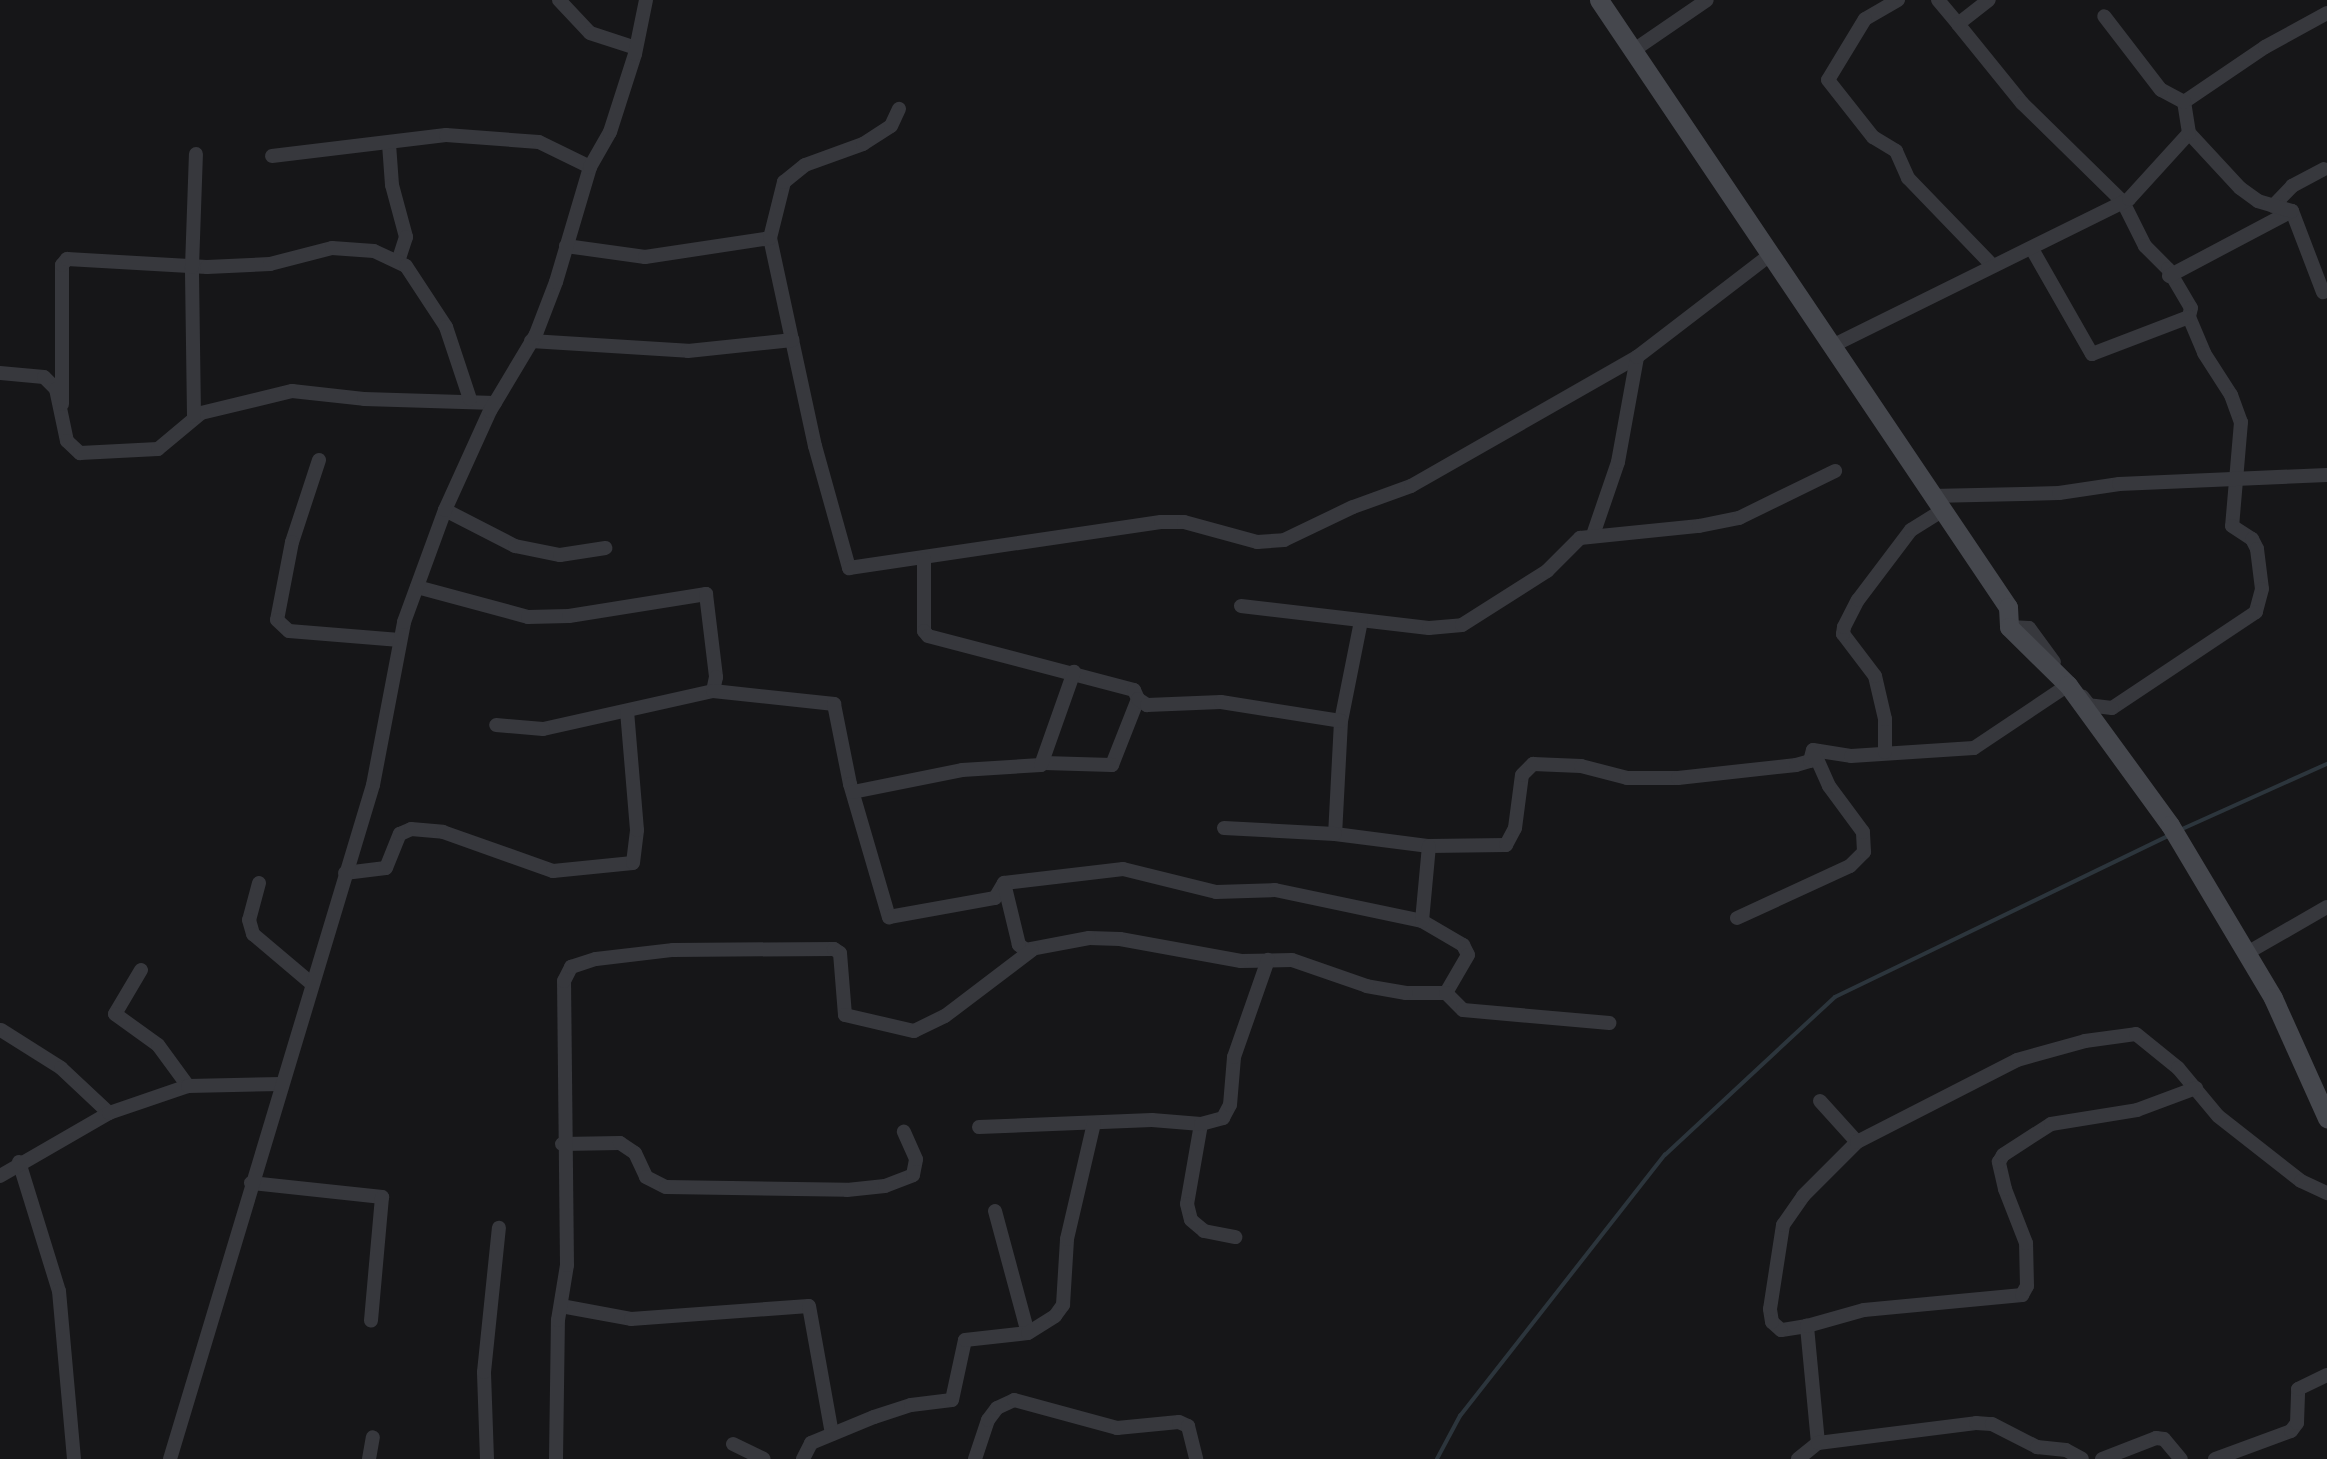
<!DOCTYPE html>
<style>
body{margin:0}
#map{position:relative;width:2327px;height:1459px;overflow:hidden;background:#161618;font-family:Quicksand,sans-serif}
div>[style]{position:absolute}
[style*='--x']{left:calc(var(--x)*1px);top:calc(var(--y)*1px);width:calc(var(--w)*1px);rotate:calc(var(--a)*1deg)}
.stream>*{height:3.5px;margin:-1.75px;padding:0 1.75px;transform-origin:1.75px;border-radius:1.75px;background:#2c353c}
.street>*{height:14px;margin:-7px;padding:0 7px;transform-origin:7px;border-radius:7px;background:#37383d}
.secondary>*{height:19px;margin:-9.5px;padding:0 9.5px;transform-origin:9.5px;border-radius:9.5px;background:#45474d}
span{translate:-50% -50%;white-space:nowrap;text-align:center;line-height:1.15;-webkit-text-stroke:7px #111113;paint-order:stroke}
</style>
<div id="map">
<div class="stream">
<i style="--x:2180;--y:830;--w:161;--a:-24.2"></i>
<i style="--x:1437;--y:1459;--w:49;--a:-61.9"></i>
<i style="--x:1460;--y:1416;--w:332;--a:-51.9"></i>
<i style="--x:1665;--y:1155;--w:232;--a:-42.9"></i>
<i style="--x:1835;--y:997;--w:372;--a:-25.8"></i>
</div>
<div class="street">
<i style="--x:559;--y:0;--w:45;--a:46.8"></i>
<i style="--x:590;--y:33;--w:48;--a:18.1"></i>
<i style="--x:1898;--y:0;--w:38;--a:150"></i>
<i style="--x:1865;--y:19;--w:71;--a:121.2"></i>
<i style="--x:1828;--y:80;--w:73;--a:51.7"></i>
<i style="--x:1873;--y:137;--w:27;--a:31"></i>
<i style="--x:1896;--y:151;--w:30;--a:66"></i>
<i style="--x:1908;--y:178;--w:120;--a:46"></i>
<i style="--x:1938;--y:0;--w:31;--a:50"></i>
<i style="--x:1958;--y:24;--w:39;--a:-38"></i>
<i style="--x:1958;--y:24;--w:102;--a:51"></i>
<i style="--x:2022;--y:103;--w:141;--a:44.4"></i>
<i style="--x:2123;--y:202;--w:49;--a:63.4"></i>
<i style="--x:2145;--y:246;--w:33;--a:45"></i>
<i style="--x:2168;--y:269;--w:45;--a:59.5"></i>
<i style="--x:2191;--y:308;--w:9;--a:103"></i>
<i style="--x:2189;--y:317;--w:39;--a:67"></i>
<i style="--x:2204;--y:353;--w:50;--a:57.3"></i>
<i style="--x:2231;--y:395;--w:29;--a:70"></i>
<i style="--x:2241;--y:422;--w:104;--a:94.9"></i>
<i style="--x:2232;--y:526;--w:24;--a:33"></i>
<i style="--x:2252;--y:539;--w:11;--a:63"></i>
<i style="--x:2257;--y:549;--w:40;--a:82.9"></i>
<i style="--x:2262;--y:589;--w:24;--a:105"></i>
<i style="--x:2256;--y:612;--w:173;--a:146.3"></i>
<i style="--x:2112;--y:708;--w:23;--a:-173"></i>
<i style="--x:2089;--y:705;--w:11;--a:-128"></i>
<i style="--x:1634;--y:50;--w:88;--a:-34.4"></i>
<i style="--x:2184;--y:102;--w:98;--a:-34.2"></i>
<i style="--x:2265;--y:47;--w:71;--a:-28.7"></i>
<i style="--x:389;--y:144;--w:41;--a:85.8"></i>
<i style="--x:392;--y:185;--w:54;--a:74.9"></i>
<i style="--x:406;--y:237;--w:25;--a:108"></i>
<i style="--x:272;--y:156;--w:175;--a:-6.9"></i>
<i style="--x:446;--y:135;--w:93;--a:4.3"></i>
<i style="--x:539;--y:142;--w:57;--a:26.1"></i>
<i style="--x:2273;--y:206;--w:28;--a:-46"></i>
<i style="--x:2292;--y:186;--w:36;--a:-28"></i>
<i style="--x:2292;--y:211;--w:87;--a:69.1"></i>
<i style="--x:770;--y:238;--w:213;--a:77.8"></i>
<i style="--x:815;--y:446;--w:127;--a:74.4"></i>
<i style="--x:849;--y:568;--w:315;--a:-8.4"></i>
<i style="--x:1161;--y:522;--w:23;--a:0"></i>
<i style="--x:1184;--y:522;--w:76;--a:15.3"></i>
<i style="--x:1257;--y:542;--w:27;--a:-4"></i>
<i style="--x:1284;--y:540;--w:76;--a:-25.6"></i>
<i style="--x:1353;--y:507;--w:62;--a:-19.9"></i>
<i style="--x:1411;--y:486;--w:260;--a:-29.7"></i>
<i style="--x:566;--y:246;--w:80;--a:7.9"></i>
<i style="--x:645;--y:257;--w:126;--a:-8.6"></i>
<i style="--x:770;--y:238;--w:58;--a:-76"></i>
<i style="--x:784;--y:182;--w:27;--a:-39"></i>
<i style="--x:805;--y:165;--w:62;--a:-19.9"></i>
<i style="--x:863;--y:144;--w:33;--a:-33"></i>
<i style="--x:891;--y:126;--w:19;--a:-65"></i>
<i style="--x:2032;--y:249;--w:121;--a:60.3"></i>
<i style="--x:2092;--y:354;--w:104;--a:-20.9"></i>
<i style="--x:2169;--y:276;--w:139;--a:-27.9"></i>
<i style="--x:2292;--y:211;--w:35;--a:-164"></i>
<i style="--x:2258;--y:201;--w:22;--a:-144"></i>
<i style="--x:2240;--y:188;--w:75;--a:-132.8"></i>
<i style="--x:531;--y:341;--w:157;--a:3.6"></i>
<i style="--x:688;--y:351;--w:105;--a:-6"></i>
<i style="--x:1834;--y:345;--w:329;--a:-26.3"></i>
<i style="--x:2129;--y:199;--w:89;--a:-47.7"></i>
<i style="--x:2189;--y:133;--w:31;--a:-99"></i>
<i style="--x:2184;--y:102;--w:26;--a:-152"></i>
<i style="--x:2161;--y:90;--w:93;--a:-127.6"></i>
<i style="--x:0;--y:373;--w:44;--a:5.2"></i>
<i style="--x:44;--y:377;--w:17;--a:45"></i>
<i style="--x:56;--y:389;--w:53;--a:78.1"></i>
<i style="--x:67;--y:441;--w:18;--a:43"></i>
<i style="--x:80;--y:453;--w:78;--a:-2.9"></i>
<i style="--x:158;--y:449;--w:56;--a:-39.9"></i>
<i style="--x:201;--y:413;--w:94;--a:-13.6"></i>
<i style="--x:292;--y:391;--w:72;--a:6.3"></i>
<i style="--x:364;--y:399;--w:131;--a:1.7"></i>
<i style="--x:62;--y:404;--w:139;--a:-90"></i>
<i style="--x:62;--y:265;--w:8;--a:-50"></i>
<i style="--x:67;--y:259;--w:140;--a:3.3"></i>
<i style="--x:207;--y:267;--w:63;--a:-2.7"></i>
<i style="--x:270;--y:264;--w:64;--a:-14.5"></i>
<i style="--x:332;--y:248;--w:42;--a:4.1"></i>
<i style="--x:374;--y:251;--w:35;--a:25"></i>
<i style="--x:406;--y:266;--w:73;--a:56.7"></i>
<i style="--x:446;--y:327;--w:76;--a:71.6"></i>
<i style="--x:194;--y:416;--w:149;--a:-90.8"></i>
<i style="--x:192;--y:267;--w:113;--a:-88"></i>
<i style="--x:319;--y:460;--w:86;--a:108.2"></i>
<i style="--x:292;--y:542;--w:79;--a:100.9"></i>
<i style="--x:277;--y:620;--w:16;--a:43"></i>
<i style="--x:289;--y:631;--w:111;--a:4.6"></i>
<i style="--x:1931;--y:496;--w:128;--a:-1.3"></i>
<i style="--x:2059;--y:493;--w:61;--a:-8.5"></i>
<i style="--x:2119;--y:484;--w:208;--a:-2.5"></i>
<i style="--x:445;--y:510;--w:79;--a:27.2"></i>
<i style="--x:515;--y:546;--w:46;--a:11.3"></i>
<i style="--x:560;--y:555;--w:46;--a:-8.8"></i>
<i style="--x:1593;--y:535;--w:77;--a:-71.1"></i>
<i style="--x:1618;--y:462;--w:107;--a:-79.7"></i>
<i style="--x:1637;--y:357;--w:168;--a:-37.5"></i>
<i style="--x:924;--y:559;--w:72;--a:90"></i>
<i style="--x:924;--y:631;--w:6;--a:51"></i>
<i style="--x:928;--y:636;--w:213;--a:14.7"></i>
<i style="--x:1134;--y:690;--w:10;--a:66"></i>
<i style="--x:1138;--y:699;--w:71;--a:111.5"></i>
<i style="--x:1112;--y:765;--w:68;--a:-178.3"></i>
<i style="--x:417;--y:587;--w:115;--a:15.1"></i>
<i style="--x:528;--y:617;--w:41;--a:-1.4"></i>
<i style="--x:569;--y:616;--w:139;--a:-9.1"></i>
<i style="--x:706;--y:594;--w:84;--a:83.1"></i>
<i style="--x:716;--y:677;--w:14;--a:102"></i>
<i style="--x:713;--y:691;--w:174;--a:167.4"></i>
<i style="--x:543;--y:729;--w:47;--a:-175.1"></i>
<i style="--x:1241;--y:606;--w:189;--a:6.7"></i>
<i style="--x:1429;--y:628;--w:33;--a:-5"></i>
<i style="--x:1462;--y:625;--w:101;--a:-32.4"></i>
<i style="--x:1547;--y:571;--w:47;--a:-45"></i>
<i style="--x:1580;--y:538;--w:120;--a:-5.8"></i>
<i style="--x:1699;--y:526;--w:41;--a:-11.3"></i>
<i style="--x:1739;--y:518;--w:107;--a:-26.1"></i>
<i style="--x:1361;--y:621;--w:102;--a:101.3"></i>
<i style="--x:1341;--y:721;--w:113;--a:93"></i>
<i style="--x:1335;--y:834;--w:95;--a:7.3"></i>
<i style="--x:1429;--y:846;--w:77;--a:-0.7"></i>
<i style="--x:1506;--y:845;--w:19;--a:-62"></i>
<i style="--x:1515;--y:828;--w:53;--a:-82.5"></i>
<i style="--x:1522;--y:775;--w:16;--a:-45"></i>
<i style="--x:1533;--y:764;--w:48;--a:2.4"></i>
<i style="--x:1581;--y:766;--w:48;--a:14.6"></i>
<i style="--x:1627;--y:778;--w:51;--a:0"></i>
<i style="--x:1678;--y:778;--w:119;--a:-6.3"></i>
<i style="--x:1796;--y:765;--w:15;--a:-16"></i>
<i style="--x:1810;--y:761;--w:11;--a:-75"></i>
<i style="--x:1813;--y:750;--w:38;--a:9"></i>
<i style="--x:1851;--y:756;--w:123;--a:-3.7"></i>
<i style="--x:1974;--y:748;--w:113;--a:-33.8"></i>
<i style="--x:2009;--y:627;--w:20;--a:3"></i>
<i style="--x:2029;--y:628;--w:42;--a:53.7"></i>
<i style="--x:713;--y:691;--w:122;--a:6.1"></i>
<i style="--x:834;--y:704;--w:82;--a:78.7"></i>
<i style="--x:850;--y:784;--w:139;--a:73.7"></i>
<i style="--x:889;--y:917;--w:108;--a:-10.2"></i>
<i style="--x:995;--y:898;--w:17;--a:-59"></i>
<i style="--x:1004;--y:883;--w:120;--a:-6.7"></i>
<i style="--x:1123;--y:869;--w:96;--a:13.9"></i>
<i style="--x:1216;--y:892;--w:59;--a:-1.9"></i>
<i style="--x:1275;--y:890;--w:150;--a:11.9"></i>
<i style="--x:1422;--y:921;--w:48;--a:30.3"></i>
<i style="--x:1463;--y:945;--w:11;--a:63"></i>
<i style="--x:1468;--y:955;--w:44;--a:120.1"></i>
<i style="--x:1446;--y:993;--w:40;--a:180"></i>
<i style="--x:1406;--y:993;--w:40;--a:-170"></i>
<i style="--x:1367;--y:986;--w:79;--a:-160.9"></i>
<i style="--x:1292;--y:960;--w:51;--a:178.9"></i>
<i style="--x:1241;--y:961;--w:123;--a:-169.7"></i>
<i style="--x:1120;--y:939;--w:31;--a:-178"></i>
<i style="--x:1089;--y:938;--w:64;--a:169.2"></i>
<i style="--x:1026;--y:950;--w:9;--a:-144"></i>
<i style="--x:1019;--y:945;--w:64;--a:-103.6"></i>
<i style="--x:1138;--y:699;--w:11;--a:34"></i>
<i style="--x:1147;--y:705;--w:74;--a:-2.3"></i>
<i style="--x:1221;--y:702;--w:121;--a:9"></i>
<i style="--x:1885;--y:752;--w:33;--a:-90"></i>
<i style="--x:1885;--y:719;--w:44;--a:-103.1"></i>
<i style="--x:1875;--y:676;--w:53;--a:-127.3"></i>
<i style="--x:1843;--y:634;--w:7;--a:-82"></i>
<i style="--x:1844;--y:627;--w:30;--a:-63"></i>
<i style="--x:1858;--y:600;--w:88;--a:-52.9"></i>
<i style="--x:1911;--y:530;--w:34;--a:-32"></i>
<i style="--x:853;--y:792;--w:111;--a:-11.4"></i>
<i style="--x:962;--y:770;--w:79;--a:-3.6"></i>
<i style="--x:1041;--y:765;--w:99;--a:-70.5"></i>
<i style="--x:1224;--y:828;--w:111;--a:3.1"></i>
<i style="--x:345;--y:873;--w:41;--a:-7"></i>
<i style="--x:386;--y:868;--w:37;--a:-68"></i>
<i style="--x:400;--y:834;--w:12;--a:-24"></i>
<i style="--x:411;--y:829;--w:32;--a:5"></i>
<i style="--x:443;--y:832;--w:117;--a:19.5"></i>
<i style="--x:553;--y:871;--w:80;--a:-5.7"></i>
<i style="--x:633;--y:863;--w:33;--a:-83"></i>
<i style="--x:637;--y:830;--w:118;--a:-94.8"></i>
<i style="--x:259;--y:883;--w:38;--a:105"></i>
<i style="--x:249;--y:920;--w:15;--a:74"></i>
<i style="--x:253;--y:934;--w:76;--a:40.2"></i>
<i style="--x:1737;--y:918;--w:124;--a:-24.7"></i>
<i style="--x:1850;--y:866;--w:20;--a:-45"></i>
<i style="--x:1864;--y:852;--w:20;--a:-93"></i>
<i style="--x:1863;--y:832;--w:57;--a:-126.5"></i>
<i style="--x:1829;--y:786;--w:39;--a:-114"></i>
<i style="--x:1422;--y:921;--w:75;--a:-84.7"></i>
<i style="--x:2247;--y:953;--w:92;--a:-29.9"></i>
<i style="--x:141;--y:970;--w:51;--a:120.6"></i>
<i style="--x:115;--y:1014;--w:53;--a:35.8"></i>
<i style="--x:158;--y:1045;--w:51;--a:53.8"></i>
<i style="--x:1446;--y:993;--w:24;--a:45"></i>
<i style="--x:1463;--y:1010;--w:147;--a:5.1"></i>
<i style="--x:1;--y:1030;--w:71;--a:32.3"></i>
<i style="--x:61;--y:1068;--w:66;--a:43.2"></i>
<i style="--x:1820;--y:1101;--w:55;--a:47.9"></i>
<i style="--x:1201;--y:1124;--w:81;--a:99.9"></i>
<i style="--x:1187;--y:1204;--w:16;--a:76"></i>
<i style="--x:1191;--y:1220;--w:17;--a:40"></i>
<i style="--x:1204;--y:1231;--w:32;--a:11"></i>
<i style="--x:979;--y:1127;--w:173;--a:-2.3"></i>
<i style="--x:1152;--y:1120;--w:49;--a:4.7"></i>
<i style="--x:1201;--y:1124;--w:23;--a:-15"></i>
<i style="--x:1223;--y:1118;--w:15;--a:-62"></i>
<i style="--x:1230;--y:1105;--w:48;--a:-85.2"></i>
<i style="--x:1234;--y:1057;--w:103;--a:-70.7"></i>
<i style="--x:562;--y:1144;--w:58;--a:-1"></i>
<i style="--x:620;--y:1143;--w:18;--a:34"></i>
<i style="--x:635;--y:1153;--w:26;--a:65"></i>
<i style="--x:646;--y:1177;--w:22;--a:27"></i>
<i style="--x:666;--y:1187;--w:181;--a:0.9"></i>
<i style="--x:847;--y:1190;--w:38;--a:-6"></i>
<i style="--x:885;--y:1186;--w:30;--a:-21"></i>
<i style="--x:913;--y:1175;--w:16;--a:-79"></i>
<i style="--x:916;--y:1159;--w:30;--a:-114"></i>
<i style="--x:19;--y:1162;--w:135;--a:72.8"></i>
<i style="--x:59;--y:1291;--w:169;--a:84.9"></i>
<i style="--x:0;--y:1176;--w:126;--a:-30"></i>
<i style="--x:109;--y:1113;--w:83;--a:-18.9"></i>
<i style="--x:188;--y:1086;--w:94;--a:-1.2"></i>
<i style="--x:251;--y:1183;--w:132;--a:6.1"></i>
<i style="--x:382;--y:1197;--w:124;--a:95.1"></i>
<i style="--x:995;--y:1211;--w:126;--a:74.9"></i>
<i style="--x:561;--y:1306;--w:71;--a:10.5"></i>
<i style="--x:631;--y:1319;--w:178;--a:-4.2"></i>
<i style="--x:809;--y:1306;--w:130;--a:79.8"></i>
<i style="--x:1807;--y:1326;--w:26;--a:171"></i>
<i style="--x:1781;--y:1330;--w:12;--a:-138"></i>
<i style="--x:1772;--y:1322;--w:13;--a:-99"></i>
<i style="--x:1770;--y:1309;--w:85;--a:-81.2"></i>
<i style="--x:1783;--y:1225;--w:35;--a:-55"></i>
<i style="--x:1803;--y:1196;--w:76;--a:-45"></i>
<i style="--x:1857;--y:1142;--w:180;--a:-27.1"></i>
<i style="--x:2017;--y:1060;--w:71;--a:-15.6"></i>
<i style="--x:2085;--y:1041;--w:51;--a:-7.8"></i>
<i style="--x:2136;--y:1034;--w:54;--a:39"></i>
<i style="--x:2178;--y:1068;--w:62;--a:50.2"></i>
<i style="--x:2218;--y:1116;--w:105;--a:38.1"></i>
<i style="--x:2301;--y:1181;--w:29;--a:25"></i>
<i style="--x:1818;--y:1443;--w:118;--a:-95.4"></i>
<i style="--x:1807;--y:1326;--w:59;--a:-15.7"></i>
<i style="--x:1864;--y:1310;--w:159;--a:-5.4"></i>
<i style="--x:2022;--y:1295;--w:10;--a:-61"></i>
<i style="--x:2027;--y:1286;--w:43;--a:-91.3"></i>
<i style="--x:2026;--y:1243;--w:58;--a:-111.3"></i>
<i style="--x:2005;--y:1189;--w:28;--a:-103"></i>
<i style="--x:1999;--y:1162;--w:8;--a:-60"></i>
<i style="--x:2003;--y:1155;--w:57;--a:-32.9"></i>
<i style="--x:2051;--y:1124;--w:87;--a:-9.2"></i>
<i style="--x:2137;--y:1110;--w:63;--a:-20.4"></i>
<i style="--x:733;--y:1444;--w:34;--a:26"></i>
<i style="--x:170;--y:1459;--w:704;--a:-73.24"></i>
<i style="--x:373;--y:785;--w:166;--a:-79.2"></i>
<i style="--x:404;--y:622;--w:119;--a:-69.9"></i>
<i style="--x:445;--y:510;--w:109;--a:-65.6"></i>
<i style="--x:490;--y:411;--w:90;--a:-59.1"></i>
<i style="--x:536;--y:334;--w:56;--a:-69"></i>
<i style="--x:556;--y:282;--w:120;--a:-73.5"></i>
<i style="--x:590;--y:167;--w:40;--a:-60.3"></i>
<i style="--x:610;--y:132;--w:82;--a:-72.2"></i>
<i style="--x:635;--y:54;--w:55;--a:-78.5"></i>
<i style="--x:369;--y:1459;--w:22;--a:-80"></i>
<i style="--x:487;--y:1459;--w:87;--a:-92"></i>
<i style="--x:484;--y:1372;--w:145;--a:-84.1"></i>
<i style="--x:556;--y:1459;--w:139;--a:-89.2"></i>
<i style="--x:558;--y:1320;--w:56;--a:-80.7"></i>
<i style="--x:567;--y:1265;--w:284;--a:-90.6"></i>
<i style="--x:564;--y:981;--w:16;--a:-63"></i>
<i style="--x:571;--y:967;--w:26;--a:-18"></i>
<i style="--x:596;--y:959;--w:78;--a:-6.7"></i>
<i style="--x:673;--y:950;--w:161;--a:-0.4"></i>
<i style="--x:834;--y:949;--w:7;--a:34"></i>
<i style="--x:840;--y:953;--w:62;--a:85.4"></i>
<i style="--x:845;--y:1015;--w:71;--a:13.1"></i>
<i style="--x:914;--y:1031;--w:34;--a:-26"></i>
<i style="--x:945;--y:1016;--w:109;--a:-37.2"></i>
<i style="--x:803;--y:1459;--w:18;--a:-63"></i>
<i style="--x:811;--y:1443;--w:68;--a:-22.4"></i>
<i style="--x:874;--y:1417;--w:39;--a:-18"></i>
<i style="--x:911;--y:1405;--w:41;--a:-7"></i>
<i style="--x:952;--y:1400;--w:61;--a:-77.8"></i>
<i style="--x:965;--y:1340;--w:63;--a:-6.3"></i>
<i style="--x:1028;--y:1333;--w:32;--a:-32"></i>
<i style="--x:1055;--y:1316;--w:14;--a:-54"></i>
<i style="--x:1063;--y:1305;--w:66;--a:-86.5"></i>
<i style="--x:1067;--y:1239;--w:119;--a:-76.9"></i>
<i style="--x:975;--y:1459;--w:41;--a:-71.6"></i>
<i style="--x:988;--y:1420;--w:15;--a:-53"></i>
<i style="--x:997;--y:1408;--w:19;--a:-25"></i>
<i style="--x:1014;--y:1400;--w:107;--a:15.2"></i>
<i style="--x:1117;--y:1428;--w:62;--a:-5.5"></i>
<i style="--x:1179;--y:1422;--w:10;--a:24"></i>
<i style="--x:1188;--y:1426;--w:34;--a:76"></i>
<i style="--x:1798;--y:1459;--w:26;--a:-39"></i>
<i style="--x:1818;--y:1443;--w:159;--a:-7.2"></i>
<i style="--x:1976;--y:1423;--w:16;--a:4"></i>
<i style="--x:1992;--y:1424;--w:51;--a:27.1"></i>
<i style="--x:2037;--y:1447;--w:29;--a:6"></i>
<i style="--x:2066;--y:1450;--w:18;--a:29"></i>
<i style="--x:2102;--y:1459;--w:58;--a:-21.3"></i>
<i style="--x:2156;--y:1438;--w:8;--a:7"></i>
<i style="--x:2164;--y:1439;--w:26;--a:50"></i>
<i style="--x:2215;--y:1459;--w:81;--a:-20.2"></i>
<i style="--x:2291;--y:1431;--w:10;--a:-53"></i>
<i style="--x:2297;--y:1423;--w:34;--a:-88"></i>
<i style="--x:2298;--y:1389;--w:32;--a:-26"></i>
</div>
<div class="secondary">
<i style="--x:1599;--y:0;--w:732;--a:56.03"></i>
<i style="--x:2008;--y:607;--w:20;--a:87"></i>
<i style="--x:2009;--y:627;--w:83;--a:44.5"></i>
<i style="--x:2068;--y:685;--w:173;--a:53.9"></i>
<i style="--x:2170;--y:825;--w:201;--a:59.2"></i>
<i style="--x:2273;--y:998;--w:132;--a:65.8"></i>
</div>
</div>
